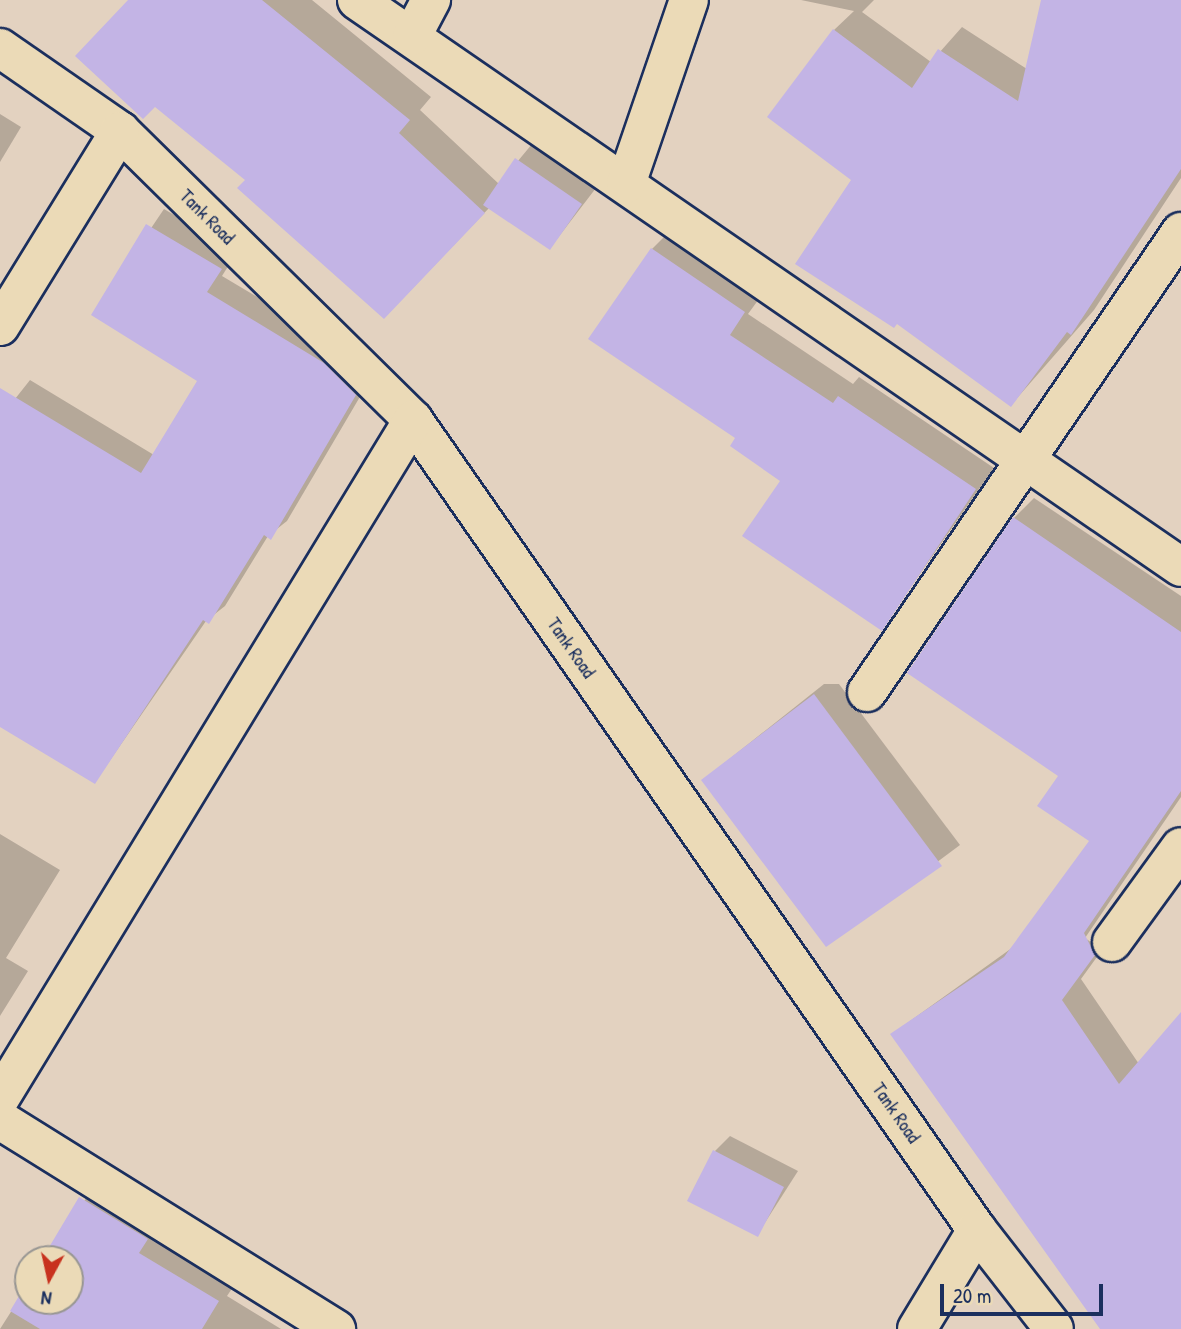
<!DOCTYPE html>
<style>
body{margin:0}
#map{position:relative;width:1181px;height:1329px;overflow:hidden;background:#e3d2c0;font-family:"Patrick Hand",sans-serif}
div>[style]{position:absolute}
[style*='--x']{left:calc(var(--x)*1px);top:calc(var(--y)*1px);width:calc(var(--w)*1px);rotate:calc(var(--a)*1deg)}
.shadow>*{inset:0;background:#0003}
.building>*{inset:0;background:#c3b4e5}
.roads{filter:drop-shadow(2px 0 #1b2f5e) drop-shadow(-2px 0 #1b2f5e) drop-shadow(0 2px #1b2f5e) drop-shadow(0 -2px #1b2f5e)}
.minor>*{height:38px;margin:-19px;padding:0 19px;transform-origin:19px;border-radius:19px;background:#ebdab7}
span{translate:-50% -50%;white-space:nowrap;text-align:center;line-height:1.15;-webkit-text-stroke:5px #ebdab7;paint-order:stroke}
.street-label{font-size:19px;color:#1b2f5e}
.north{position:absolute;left:14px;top:1245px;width:70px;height:70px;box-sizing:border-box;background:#ebdab7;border:2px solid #989693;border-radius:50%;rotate:188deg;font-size:19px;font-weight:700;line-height:28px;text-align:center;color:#1b2f5e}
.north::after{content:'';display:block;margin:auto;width:24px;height:32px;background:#c8321e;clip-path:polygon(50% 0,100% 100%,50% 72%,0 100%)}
.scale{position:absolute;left:940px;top:1284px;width:163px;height:32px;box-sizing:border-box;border:4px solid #1b2f5e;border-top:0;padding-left:9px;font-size:21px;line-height:24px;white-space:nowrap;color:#1b2f5e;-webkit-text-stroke:5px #ebdab7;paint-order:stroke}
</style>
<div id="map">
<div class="shadow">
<i style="clip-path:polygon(130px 0,312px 0,431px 97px,420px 110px,499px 184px,532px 144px,596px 188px,550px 248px,490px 207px,406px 295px,247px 180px)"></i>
<i style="clip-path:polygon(801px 0,874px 0,862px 12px,931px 62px,962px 27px,1027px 69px,1043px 0,1181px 0,1181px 178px,1094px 310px,1011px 405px,853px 179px,834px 30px,854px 11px)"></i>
<i style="clip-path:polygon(0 114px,21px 127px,0 162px)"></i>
<i style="clip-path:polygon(164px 209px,237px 252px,222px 276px,341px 347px,371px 378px,287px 521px,268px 536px,225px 606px,206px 621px,95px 782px,0 725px,0 418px,30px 380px,154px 455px,199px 381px,93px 314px)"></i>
<i style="clip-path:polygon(671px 230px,764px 292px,748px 314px,853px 384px,859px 377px,994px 468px,882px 628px,782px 480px,738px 438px,652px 249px)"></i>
<i style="clip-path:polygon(1034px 498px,1181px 596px,1181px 797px,1085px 938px,1102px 950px,1081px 979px,1139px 1064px,1181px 1016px,1181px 1329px,1103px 1329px,892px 1034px,1016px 945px,1091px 841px,1061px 775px,1014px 518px)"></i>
<i style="clip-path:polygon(824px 684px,839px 684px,960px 845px,827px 944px,703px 780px)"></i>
<i style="clip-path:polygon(0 834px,60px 870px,6px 958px,28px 971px,0 1016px)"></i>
<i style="clip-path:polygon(730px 1136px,798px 1171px,757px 1235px,715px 1151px)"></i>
<i style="clip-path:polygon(98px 1181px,235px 1284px,227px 1296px,281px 1329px,0 1329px,28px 1285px,28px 1301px,70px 1301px,70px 1259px,44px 1259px)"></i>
</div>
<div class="building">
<i style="clip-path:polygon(128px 0,262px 0,410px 120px,399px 133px,485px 213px,384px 319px,237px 188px,245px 180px,155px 107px,143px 119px,75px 56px)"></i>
<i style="clip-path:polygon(1041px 0,1181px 0,1181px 169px,1071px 335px,1067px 332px,1011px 407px,897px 324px,894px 328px,795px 264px,851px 180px,767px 117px,833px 29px,912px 88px,938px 49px,1018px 101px)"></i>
<i style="clip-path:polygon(515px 158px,582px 204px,550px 250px,483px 205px)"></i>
<i style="clip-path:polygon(146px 224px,222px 269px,207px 292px,324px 363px,356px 395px,271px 540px,264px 535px,209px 624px,203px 620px,95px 784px,0 727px,0 388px,141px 473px,197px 381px,91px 315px)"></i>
<i style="clip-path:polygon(651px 248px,745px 312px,730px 335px,833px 403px,838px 396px,976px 489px,882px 631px,742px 536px,780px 481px,730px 446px,735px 438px,588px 339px)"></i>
<i style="clip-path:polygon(1013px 517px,1181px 632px,1181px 791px,1084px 933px,1095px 955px,1062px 1000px,1119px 1084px,1181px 1012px,1181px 1329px,1100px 1329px,890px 1034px,1004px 957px,1089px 841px,1037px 806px,1058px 776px,907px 673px)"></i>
<i style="clip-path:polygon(814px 694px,942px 866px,826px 947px,701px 780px)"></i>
<i style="clip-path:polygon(713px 1150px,784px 1187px,758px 1237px,687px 1201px)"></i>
<i style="clip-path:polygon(79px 1197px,148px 1239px,139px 1253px,219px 1301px,202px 1329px,40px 1329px,10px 1311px,28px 1281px,28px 1301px,70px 1301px,70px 1259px,42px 1259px)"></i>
</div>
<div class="roads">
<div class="minor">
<i style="--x:357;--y:0;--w:1000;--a:34.53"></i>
<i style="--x:412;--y:36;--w:41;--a:-62.2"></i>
<i style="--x:0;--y:48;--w:146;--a:34.7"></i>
<i style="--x:120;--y:131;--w:412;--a:44.6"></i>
<i style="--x:413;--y:420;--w:987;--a:55.15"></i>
<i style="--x:977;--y:1230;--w:125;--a:52.1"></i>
<i style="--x:626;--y:184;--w:194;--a:-71.1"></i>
<i style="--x:0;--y:326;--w:229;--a:-58.4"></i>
<i style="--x:867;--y:692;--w:557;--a:-55.68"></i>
<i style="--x:1112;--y:942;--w:117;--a:-54"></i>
<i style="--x:0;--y:1098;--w:794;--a:-58.65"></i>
<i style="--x:0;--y:1120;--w:396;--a:31.9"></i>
<i style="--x:917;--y:1329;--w:116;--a:-58.8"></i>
</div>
</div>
<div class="street-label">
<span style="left:207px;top:217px;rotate:45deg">Tank Road</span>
<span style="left:571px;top:648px;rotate:55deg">Tank Road</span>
<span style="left:896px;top:1113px;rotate:55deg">Tank Road</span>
</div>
<div class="north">N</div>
<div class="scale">20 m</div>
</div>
